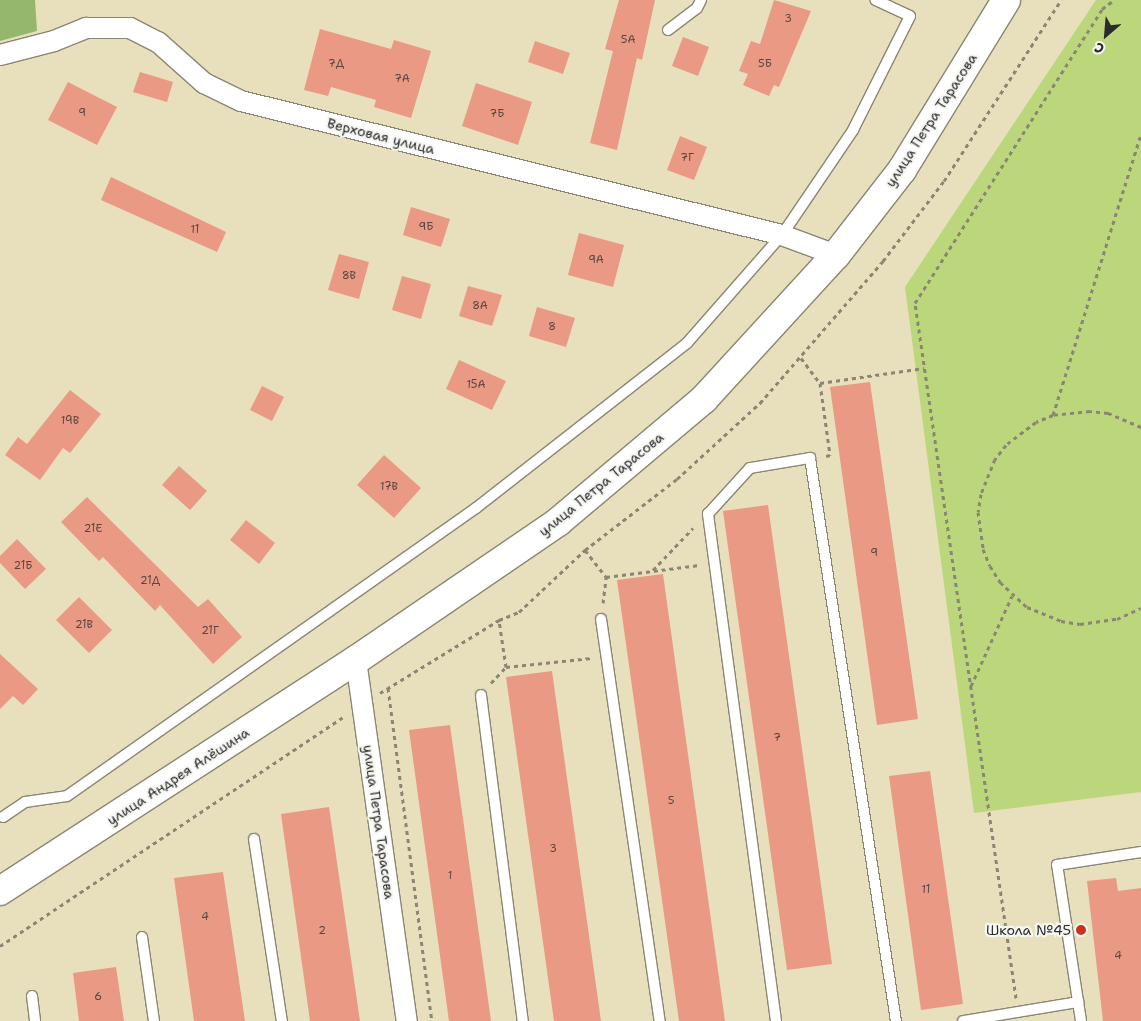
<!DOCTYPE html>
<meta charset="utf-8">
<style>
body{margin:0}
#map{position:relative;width:1141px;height:1021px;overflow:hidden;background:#e8e0bc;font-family:"Shantell Sans",sans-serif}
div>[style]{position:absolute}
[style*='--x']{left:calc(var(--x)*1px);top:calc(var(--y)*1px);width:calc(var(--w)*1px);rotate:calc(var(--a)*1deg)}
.green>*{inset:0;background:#bcd67c}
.forest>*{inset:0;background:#95b76c}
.building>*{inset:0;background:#e99984}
.path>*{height:3px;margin-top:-1.5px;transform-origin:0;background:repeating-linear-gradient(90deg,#8a8674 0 4px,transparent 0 8px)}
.roads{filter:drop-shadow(1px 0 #8a8674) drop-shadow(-1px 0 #8a8674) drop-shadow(0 1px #8a8674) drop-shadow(0 -1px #8a8674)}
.lane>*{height:10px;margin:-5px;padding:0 5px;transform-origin:5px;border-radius:5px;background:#fff}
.street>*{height:20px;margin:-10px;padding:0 10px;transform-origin:10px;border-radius:10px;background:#fff}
.secondary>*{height:28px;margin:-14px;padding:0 14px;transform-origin:14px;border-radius:14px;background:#fff}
.dots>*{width:14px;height:14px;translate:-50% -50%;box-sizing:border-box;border:2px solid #f6f6f2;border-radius:50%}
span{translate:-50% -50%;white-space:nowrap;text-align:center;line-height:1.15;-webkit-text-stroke:4.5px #f6f6f2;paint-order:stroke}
.number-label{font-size:11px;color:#5a4641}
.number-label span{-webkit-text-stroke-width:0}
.street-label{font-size:14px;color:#2b2b2b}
.poi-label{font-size:14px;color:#2b2b2b}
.right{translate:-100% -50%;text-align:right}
.north{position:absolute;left:1081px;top:10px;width:50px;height:50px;-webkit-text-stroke:4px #f6f6f2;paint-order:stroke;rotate:207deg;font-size:14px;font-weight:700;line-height:20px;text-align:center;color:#2b2b2b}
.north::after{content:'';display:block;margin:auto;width:18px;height:22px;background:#2b2b2b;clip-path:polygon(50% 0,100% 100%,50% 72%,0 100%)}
</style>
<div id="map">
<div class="green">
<i style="clip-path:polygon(1096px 0,1141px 0,1141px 792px,974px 813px,905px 287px)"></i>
</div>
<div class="forest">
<i style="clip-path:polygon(0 0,35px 0,37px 31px,0 41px)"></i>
</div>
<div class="building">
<i style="clip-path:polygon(619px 0,655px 0,642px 60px,637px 58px,617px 150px,590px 143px,613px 51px,605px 49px)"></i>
<i style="clip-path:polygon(774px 0,811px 11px,779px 87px,774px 85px,769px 96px,743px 85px,748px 74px,739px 71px,751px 41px,760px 44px)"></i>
<i style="clip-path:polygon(320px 29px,391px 49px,394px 40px,431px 51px,411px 118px,374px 107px,376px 100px,331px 87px,328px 96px,304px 90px)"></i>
<i style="clip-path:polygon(683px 37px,709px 47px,698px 76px,672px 66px)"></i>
<i style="clip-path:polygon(535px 41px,570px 53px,563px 74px,528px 62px)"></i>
<i style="clip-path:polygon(140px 72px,173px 82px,167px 102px,133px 92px)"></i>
<i style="clip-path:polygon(68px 82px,117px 107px,97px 145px,48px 120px)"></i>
<i style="clip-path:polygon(476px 83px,532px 102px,518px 145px,462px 126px)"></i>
<i style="clip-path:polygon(680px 136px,707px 147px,694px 180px,667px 170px)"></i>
<i style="clip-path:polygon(111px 177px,226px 232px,217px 252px,101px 200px)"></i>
<i style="clip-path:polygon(411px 207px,450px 219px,441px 247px,403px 235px)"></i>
<i style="clip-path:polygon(579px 233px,624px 245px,613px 287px,568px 275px)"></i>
<i style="clip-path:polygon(339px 254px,369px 262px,359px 299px,328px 290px)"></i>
<i style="clip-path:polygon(402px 276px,431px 284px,421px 319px,392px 310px)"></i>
<i style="clip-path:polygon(468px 286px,502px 295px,492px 326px,459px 316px)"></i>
<i style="clip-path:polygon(537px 307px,575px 318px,566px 347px,529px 336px)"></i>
<i style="clip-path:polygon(459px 360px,506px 381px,492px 410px,446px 389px)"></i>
<i style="clip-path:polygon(870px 382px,918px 719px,877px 725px,830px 387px)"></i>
<i style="clip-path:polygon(262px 386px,284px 397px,272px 421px,250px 410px)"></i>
<i style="clip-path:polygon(70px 390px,101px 414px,70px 453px,63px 448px,40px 480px,5px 455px,18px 437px,27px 444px)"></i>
<i style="clip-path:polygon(384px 455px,421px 488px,394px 518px,357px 485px)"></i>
<i style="clip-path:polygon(179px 466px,207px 491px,190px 510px,162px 485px)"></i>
<i style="clip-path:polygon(87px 497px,198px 607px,208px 599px,242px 637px,213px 664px,160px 605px,155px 611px,103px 557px,99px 561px,61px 522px)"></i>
<i style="clip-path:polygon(768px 505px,832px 964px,787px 970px,723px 511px)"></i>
<i style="clip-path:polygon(246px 520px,275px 543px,259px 564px,230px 540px)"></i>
<i style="clip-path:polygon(17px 539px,46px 569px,25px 589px,0 563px,0 556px)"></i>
<i style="clip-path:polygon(663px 574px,725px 1021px,679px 1021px,617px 580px)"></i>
<i style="clip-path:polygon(79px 597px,112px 630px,89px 653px,56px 620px)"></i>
<i style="clip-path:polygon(0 654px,38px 689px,23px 705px,13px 696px,0 709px)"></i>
<i style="clip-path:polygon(552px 671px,601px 1021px,554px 1021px,506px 677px)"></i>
<i style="clip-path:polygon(450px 725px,491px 1021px,449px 1021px,409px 730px)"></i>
<i style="clip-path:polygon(930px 771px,963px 1004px,921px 1010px,889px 776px)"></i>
<i style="clip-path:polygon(329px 807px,360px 1021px,310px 1021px,281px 814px)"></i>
<i style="clip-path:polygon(223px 872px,245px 1021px,194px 1021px,174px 878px)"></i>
<i style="clip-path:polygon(1116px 878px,1118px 891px,1141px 888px,1141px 1021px,1103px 1021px,1087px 881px)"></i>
<i style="clip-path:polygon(116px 967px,124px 1021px,79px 1021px,73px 973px)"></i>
</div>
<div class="path">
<i style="--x:801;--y:358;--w:31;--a:53"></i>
<i style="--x:820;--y:383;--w:105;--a:-8.2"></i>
<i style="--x:820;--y:383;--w:73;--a:82.1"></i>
<i style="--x:830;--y:455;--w:4;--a:166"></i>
<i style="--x:1053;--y:415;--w:294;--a:-72.6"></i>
<i style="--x:1141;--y:427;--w:36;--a:-157"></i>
<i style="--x:1108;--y:413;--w:18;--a:-174"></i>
<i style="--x:1090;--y:411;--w:37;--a:174"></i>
<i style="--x:1053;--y:415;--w:18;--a:158"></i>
<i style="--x:1036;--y:422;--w:38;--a:143"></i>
<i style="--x:1006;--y:445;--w:18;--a:128"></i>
<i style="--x:995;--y:459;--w:38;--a:112"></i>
<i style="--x:981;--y:494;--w:18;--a:99"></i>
<i style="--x:978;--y:512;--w:37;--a:82"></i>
<i style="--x:983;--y:549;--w:18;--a:68"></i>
<i style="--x:990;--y:566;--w:19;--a:58"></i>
<i style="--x:1000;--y:582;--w:37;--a:43"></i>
<i style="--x:1027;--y:607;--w:37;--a:22"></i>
<i style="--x:1061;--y:621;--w:19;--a:9"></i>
<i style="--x:1080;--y:624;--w:37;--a:-8"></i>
<i style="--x:1117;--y:619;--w:26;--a:-25"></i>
<i style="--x:585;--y:550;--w:34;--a:52"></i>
<i style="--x:606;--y:577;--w:94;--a:-7.4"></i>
<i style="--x:653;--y:570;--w:58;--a:-46.4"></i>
<i style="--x:603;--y:603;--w:26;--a:-83"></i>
<i style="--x:506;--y:667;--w:86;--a:-6"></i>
<i style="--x:491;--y:683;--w:22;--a:-47"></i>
<i style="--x:506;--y:667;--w:48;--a:-98.5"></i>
<i style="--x:971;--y:686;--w:99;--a:-65.5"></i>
<i style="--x:388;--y:688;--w:336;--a:82.5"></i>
<i style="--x:380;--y:693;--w:140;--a:-31.5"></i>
<i style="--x:499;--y:620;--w:22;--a:-22"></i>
<i style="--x:519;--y:612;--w:91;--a:-43.2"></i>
<i style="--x:585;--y:550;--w:116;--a:-37.7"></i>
<i style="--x:677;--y:479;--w:113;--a:-42.5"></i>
<i style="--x:760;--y:403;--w:188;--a:-49.1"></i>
<i style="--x:883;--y:261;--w:101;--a:-52.7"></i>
<i style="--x:944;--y:181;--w:216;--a:-57.1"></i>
<i style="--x:0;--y:946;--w:413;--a:-33.7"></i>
<i style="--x:1016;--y:998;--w:702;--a:-98.27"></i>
<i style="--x:915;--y:303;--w:348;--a:-57.5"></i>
<i style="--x:1102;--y:9;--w:15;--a:-37"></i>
</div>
<div class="roads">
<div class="lane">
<i style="--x:668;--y:30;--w:36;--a:-37"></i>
<i style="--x:697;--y:8;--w:9;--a:-63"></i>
<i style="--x:601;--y:619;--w:406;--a:81.7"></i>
<i style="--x:481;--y:695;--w:329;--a:82.7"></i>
<i style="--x:3;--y:817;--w:27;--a:-34"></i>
<i style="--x:25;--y:802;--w:42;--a:-8.1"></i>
<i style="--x:67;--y:796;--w:500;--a:-35.15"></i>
<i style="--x:476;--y:508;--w:268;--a:-38"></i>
<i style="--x:687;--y:343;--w:144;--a:-48.7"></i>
<i style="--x:782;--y:235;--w:127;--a:-55.9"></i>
<i style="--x:853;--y:130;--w:127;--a:-63.4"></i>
<i style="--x:910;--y:16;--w:38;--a:-155"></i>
<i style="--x:254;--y:839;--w:184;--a:81.3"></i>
<i style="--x:142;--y:937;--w:85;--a:81.9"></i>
<i style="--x:32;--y:996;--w:25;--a:83"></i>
<i style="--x:776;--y:1021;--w:512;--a:-97.64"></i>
<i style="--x:708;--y:514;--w:62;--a:-47.6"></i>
<i style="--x:750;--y:468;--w:61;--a:-9.5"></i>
<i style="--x:810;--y:458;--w:570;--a:81.32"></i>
<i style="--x:963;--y:1021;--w:117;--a:-9.4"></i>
<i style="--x:1081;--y:1021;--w:158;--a:-98.7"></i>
<i style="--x:1057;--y:865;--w:85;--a:-8.8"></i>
</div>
<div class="street">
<i style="--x:0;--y:55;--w:56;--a:-14.5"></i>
<i style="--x:54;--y:41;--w:35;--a:-22"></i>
<i style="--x:86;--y:28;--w:44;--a:0"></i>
<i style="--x:130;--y:28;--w:31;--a:27"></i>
<i style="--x:158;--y:42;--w:62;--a:41.7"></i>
<i style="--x:204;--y:83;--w:41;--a:25.9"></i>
<i style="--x:241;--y:101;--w:557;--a:13.91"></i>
<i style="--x:782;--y:235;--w:58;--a:20.3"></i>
<i style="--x:356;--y:660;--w:365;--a:82"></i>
</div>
<div class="secondary">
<i style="--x:0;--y:891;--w:424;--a:-33"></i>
<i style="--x:356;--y:660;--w:245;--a:-34.3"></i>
<i style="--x:558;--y:522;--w:191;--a:-40.1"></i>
<i style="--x:704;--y:399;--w:195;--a:-47.5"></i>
<i style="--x:836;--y:255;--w:108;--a:-52.2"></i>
<i style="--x:902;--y:170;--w:199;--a:-58.5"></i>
</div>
</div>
<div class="dots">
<i style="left:1081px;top:930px;background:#c8321e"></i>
</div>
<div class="number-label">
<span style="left:788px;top:19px">3</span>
<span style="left:628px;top:40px">5А</span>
<span style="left:336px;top:64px">7Д</span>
<span style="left:765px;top:64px">5Б</span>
<span style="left:402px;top:79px">7А</span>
<span style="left:82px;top:113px">9</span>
<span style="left:497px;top:114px">7Б</span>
<span style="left:687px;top:158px">7Г</span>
<span style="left:426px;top:227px">9Б</span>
<span style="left:195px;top:230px">11</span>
<span style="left:596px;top:260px">9А</span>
<span style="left:349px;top:276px">8В</span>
<span style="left:480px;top:306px">8А</span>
<span style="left:552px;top:327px">8</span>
<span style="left:476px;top:385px">15А</span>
<span style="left:70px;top:421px">19В</span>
<span style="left:389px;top:487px">17В</span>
<span style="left:93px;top:529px">21Е</span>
<span style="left:874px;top:553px">9</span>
<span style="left:23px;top:566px">21Б</span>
<span style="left:150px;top:581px">21Д</span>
<span style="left:84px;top:625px">21В</span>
<span style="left:210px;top:631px">21Г</span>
<span style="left:777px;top:738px">7</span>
<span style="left:671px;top:801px">5</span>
<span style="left:553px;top:849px">3</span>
<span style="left:450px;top:876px">1</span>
<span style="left:926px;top:890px">11</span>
<span style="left:205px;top:917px">4</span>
<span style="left:322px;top:931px">2</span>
<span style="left:1118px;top:956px">4</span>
<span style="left:98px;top:997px">6</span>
</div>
<div class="street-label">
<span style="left:931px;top:120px;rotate:-57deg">улица Петра Тарасова</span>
<span style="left:381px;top:136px;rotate:14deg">Верховая улица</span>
<span style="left:601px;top:484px;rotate:-39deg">улица Петра Тарасова</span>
<span style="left:178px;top:776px;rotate:-33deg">улица Андрея Алёшина</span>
<span style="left:379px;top:822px;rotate:82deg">улица Петра Тарасова</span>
</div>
<div class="poi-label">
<span class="right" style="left:1071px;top:930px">Школа №45</span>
</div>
<div class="north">С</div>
</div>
